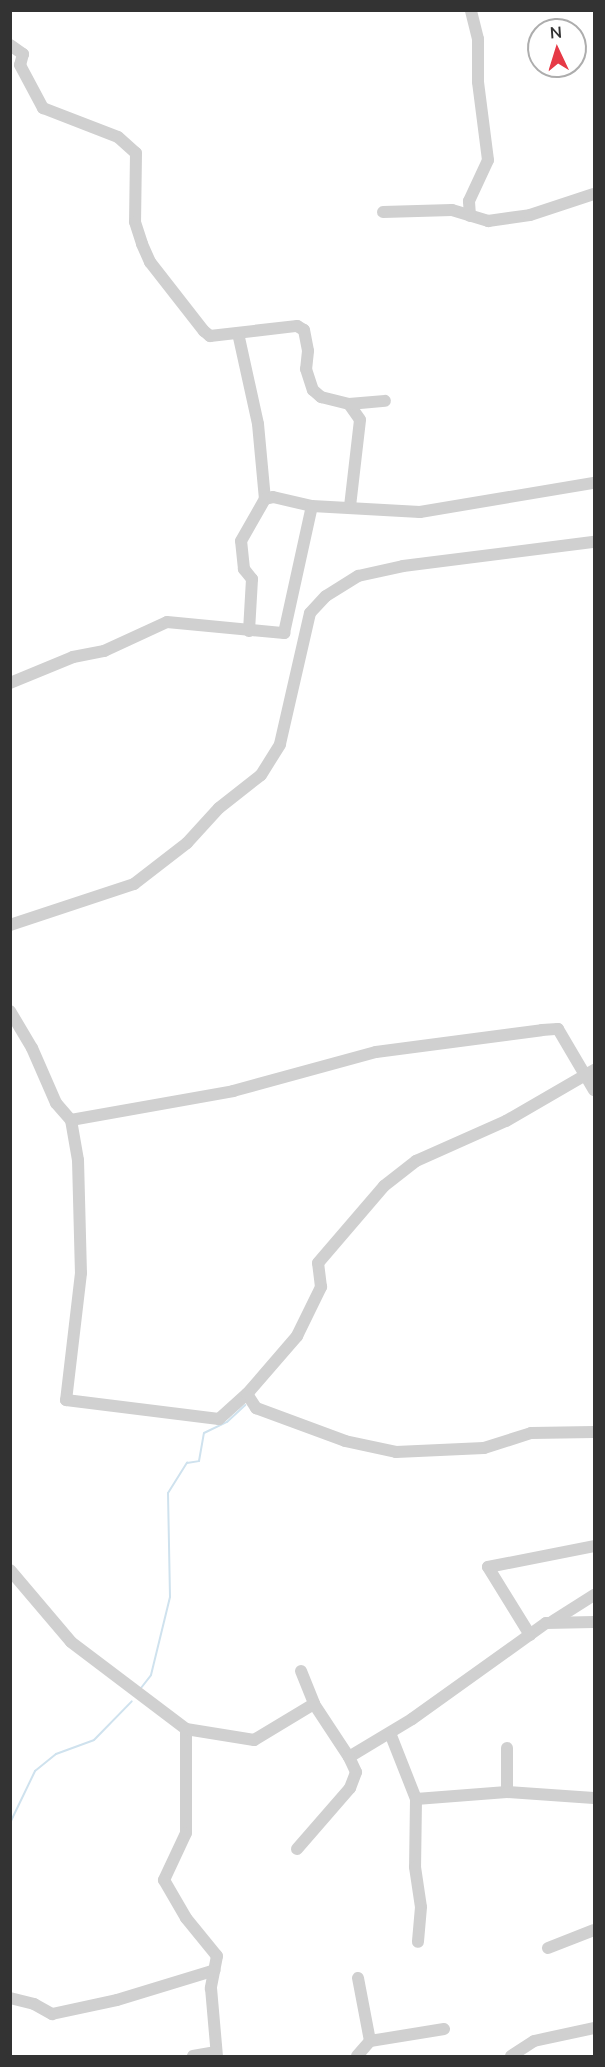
<!DOCTYPE html>
<style>
body{margin:0}
#map{position:relative;width:605px;height:2067px;overflow:hidden;background:#fff;font-family:Mulish,sans-serif}
div>[style]{position:absolute}
[style*='--x']{left:calc(var(--x)*1px);top:calc(var(--y)*1px);width:calc(var(--w)*1px);rotate:calc(var(--a)*1deg)}
.stream>*{height:2px;margin:-1px;padding:0 1px;transform-origin:1px;border-radius:1px;background:#cfe2ee}
.minor>*{height:12px;margin:-6px;padding:0 6px;transform-origin:6px;border-radius:6px;background:#d0d0d0}
span{translate:-50% -50%;white-space:nowrap;text-align:center;line-height:1.15;-webkit-text-stroke:6px #fff;paint-order:stroke}
.frame{position:absolute;inset:0;border:12px solid #333;pointer-events:none}
.north{position:absolute;left:527px;top:18px;width:60px;height:60px;box-sizing:border-box;background:#fff;border:2px solid #adadad;border-radius:50%;rotate:356deg;font-size:16px;font-weight:700;line-height:24px;text-align:center;color:#333}
.north::after{content:'';display:block;margin:auto;width:21px;height:27px;background:#e63946;clip-path:polygon(50% 0,100% 100%,50% 72%,0 100%)}
</style>
<div id="map">
<div class="stream">
<i style="--x:141;--y:1688;--w:16;--a:-52"></i>
<i style="--x:151;--y:1675;--w:80;--a:-76.3"></i>
<i style="--x:170;--y:1597;--w:104;--a:-91.1"></i>
<i style="--x:168;--y:1493;--w:36;--a:-58"></i>
<i style="--x:187;--y:1463;--w:12;--a:-9"></i>
<i style="--x:199;--y:1461;--w:28;--a:-80"></i>
<i style="--x:204;--y:1433;--w:25;--a:-26"></i>
<i style="--x:227;--y:1422;--w:25;--a:-43"></i>
<i style="--x:10;--y:1823;--w:58;--a:-64.3"></i>
<i style="--x:35;--y:1771;--w:27;--a:-39"></i>
<i style="--x:56;--y:1754;--w:40;--a:-20.2"></i>
<i style="--x:94;--y:1740;--w:54;--a:-45.7"></i>
</div>
<div class="minor">
<i style="--x:10;--y:45;--w:16;--a:35"></i>
<i style="--x:23;--y:54;--w:11;--a:105"></i>
<i style="--x:20;--y:65;--w:49;--a:61.9"></i>
<i style="--x:43;--y:108;--w:80;--a:21.1"></i>
<i style="--x:118;--y:137;--w:24;--a:42"></i>
<i style="--x:136;--y:153;--w:69;--a:90.8"></i>
<i style="--x:135;--y:222;--w:23;--a:72"></i>
<i style="--x:142;--y:244;--w:20;--a:66"></i>
<i style="--x:150;--y:262;--w:88;--a:52"></i>
<i style="--x:204;--y:331;--w:8;--a:40"></i>
<i style="--x:210;--y:336;--w:88;--a:-6.6"></i>
<i style="--x:297;--y:326;--w:8;--a:30"></i>
<i style="--x:304;--y:330;--w:21;--a:79"></i>
<i style="--x:308;--y:351;--w:18;--a:96"></i>
<i style="--x:306;--y:369;--w:22;--a:72"></i>
<i style="--x:313;--y:390;--w:11;--a:41"></i>
<i style="--x:321;--y:397;--w:29;--a:14"></i>
<i style="--x:349;--y:404;--w:19;--a:55"></i>
<i style="--x:360;--y:420;--w:87;--a:96.6"></i>
<i style="--x:383;--y:212;--w:69;--a:-1.7"></i>
<i style="--x:452;--y:210;--w:38;--a:17"></i>
<i style="--x:488;--y:221;--w:42;--a:-8.1"></i>
<i style="--x:530;--y:215;--w:67;--a:-18.2"></i>
<i style="--x:470;--y:216;--w:15;--a:-94"></i>
<i style="--x:469;--y:201;--w:45;--a:-65.1"></i>
<i style="--x:488;--y:160;--w:79;--a:-97.3"></i>
<i style="--x:478;--y:82;--w:43;--a:-90"></i>
<i style="--x:478;--y:39;--w:30;--a:-104"></i>
<i style="--x:238;--y:333;--w:93;--a:77.6"></i>
<i style="--x:258;--y:424;--w:75;--a:84.7"></i>
<i style="--x:349;--y:404;--w:36;--a:-5"></i>
<i style="--x:249;--y:631;--w:52;--a:-86.7"></i>
<i style="--x:252;--y:579;--w:13;--a:-129"></i>
<i style="--x:244;--y:569;--w:28;--a:-96"></i>
<i style="--x:241;--y:541;--w:48;--a:-60.3"></i>
<i style="--x:265;--y:499;--w:8;--a:-14"></i>
<i style="--x:273;--y:497;--w:40;--a:13"></i>
<i style="--x:10;--y:683;--w:68;--a:-22.4"></i>
<i style="--x:73;--y:657;--w:32;--a:-11"></i>
<i style="--x:104;--y:651;--w:69;--a:-24.7"></i>
<i style="--x:167;--y:622;--w:118;--a:5.4"></i>
<i style="--x:284;--y:633;--w:130;--a:-77.6"></i>
<i style="--x:312;--y:506;--w:108;--a:3.2"></i>
<i style="--x:420;--y:512;--w:176;--a:-9.5"></i>
<i style="--x:10;--y:925;--w:131;--a:-18.3"></i>
<i style="--x:134;--y:884;--w:67;--a:-37.7"></i>
<i style="--x:187;--y:843;--w:47;--a:-47.6"></i>
<i style="--x:219;--y:808;--w:53;--a:-38.2"></i>
<i style="--x:261;--y:775;--w:36;--a:-58"></i>
<i style="--x:280;--y:744;--w:134;--a:-77.1"></i>
<i style="--x:310;--y:613;--w:23;--a:-47"></i>
<i style="--x:326;--y:596;--w:38;--a:-32"></i>
<i style="--x:358;--y:576;--w:46;--a:-12.5"></i>
<i style="--x:403;--y:566;--w:193;--a:-7.2"></i>
<i style="--x:10;--y:1011;--w:43;--a:59.3"></i>
<i style="--x:32;--y:1048;--w:60;--a:66.4"></i>
<i style="--x:56;--y:1103;--w:23;--a:49"></i>
<i style="--x:71;--y:1120;--w:165;--a:-10.1"></i>
<i style="--x:233;--y:1091;--w:148;--a:-15.3"></i>
<i style="--x:376;--y:1052;--w:167;--a:-7.5"></i>
<i style="--x:542;--y:1030;--w:16;--a:-4"></i>
<i style="--x:558;--y:1029;--w:71;--a:59.5"></i>
<i style="--x:71;--y:1120;--w:41;--a:80.1"></i>
<i style="--x:78;--y:1160;--w:113;--a:88.5"></i>
<i style="--x:81;--y:1273;--w:128;--a:96.7"></i>
<i style="--x:66;--y:1400;--w:154;--a:7.1"></i>
<i style="--x:219;--y:1419;--w:38;--a:-42"></i>
<i style="--x:247;--y:1394;--w:17;--a:57"></i>
<i style="--x:256;--y:1408;--w:95;--a:20.3"></i>
<i style="--x:345;--y:1441;--w:52;--a:12.2"></i>
<i style="--x:396;--y:1452;--w:88;--a:-2.6"></i>
<i style="--x:484;--y:1448;--w:49;--a:-17.7"></i>
<i style="--x:531;--y:1433;--w:63;--a:-0.9"></i>
<i style="--x:247;--y:1394;--w:77;--a:-49.2"></i>
<i style="--x:297;--y:1336;--w:55;--a:-63.9"></i>
<i style="--x:321;--y:1287;--w:24;--a:-97"></i>
<i style="--x:318;--y:1263;--w:101;--a:-49.4"></i>
<i style="--x:384;--y:1186;--w:41;--a:-38"></i>
<i style="--x:416;--y:1161;--w:98;--a:-24"></i>
<i style="--x:506;--y:1121;--w:102;--a:-30.1"></i>
<i style="--x:10;--y:1570;--w:94;--a:49.7"></i>
<i style="--x:71;--y:1642;--w:144;--a:37.1"></i>
<i style="--x:186;--y:1729;--w:104;--a:90"></i>
<i style="--x:186;--y:1833;--w:52;--a:115.1"></i>
<i style="--x:164;--y:1880;--w:44;--a:59.9"></i>
<i style="--x:186;--y:1918;--w:49;--a:50.8"></i>
<i style="--x:217;--y:1956;--w:33;--a:101"></i>
<i style="--x:211;--y:1988;--w:68;--a:85"></i>
<i style="--x:553;--y:1621;--w:49;--a:-32.4"></i>
<i style="--x:530;--y:1635;--w:80;--a:-121.7"></i>
<i style="--x:488;--y:1567;--w:108;--a:-11.2"></i>
<i style="--x:301;--y:1671;--w:35;--a:68"></i>
<i style="--x:186;--y:1729;--w:69;--a:9.2"></i>
<i style="--x:254;--y:1740;--w:70;--a:-31"></i>
<i style="--x:314;--y:1704;--w:64;--a:56.6"></i>
<i style="--x:349;--y:1757;--w:74;--a:-31.1"></i>
<i style="--x:412;--y:1719;--w:165;--a:-35.6"></i>
<i style="--x:546;--y:1623;--w:48;--a:-1.2"></i>
<i style="--x:390;--y:1733;--w:71;--a:68.5"></i>
<i style="--x:416;--y:1799;--w:91;--a:-4.4"></i>
<i style="--x:507;--y:1748;--w:44;--a:90"></i>
<i style="--x:507;--y:1792;--w:87;--a:3.9"></i>
<i style="--x:416;--y:1799;--w:68;--a:90.8"></i>
<i style="--x:415;--y:1867;--w:40;--a:81.5"></i>
<i style="--x:421;--y:1907;--w:35;--a:95"></i>
<i style="--x:297;--y:1849;--w:81;--a:-49"></i>
<i style="--x:350;--y:1788;--w:17;--a:-69"></i>
<i style="--x:356;--y:1772;--w:17;--a:-115"></i>
<i style="--x:548;--y:1948;--w:49;--a:-21.4"></i>
<i style="--x:358;--y:1978;--w:64;--a:79.2"></i>
<i style="--x:10;--y:1998;--w:25;--a:14"></i>
<i style="--x:34;--y:2004;--w:21;--a:29"></i>
<i style="--x:52;--y:2014;--w:66;--a:-12.2"></i>
<i style="--x:117;--y:2000;--w:102;--a:-17"></i>
<i style="--x:193;--y:2056;--w:22;--a:-10"></i>
<i style="--x:357;--y:2056;--w:20;--a:-49"></i>
<i style="--x:370;--y:2041;--w:75;--a:-9.2"></i>
<i style="--x:511;--y:2056;--w:27;--a:-33"></i>
<i style="--x:534;--y:2041;--w:61;--a:-12.2"></i>
</div>
<div class="frame"></div>
<div class="north">N</div>
</div>
